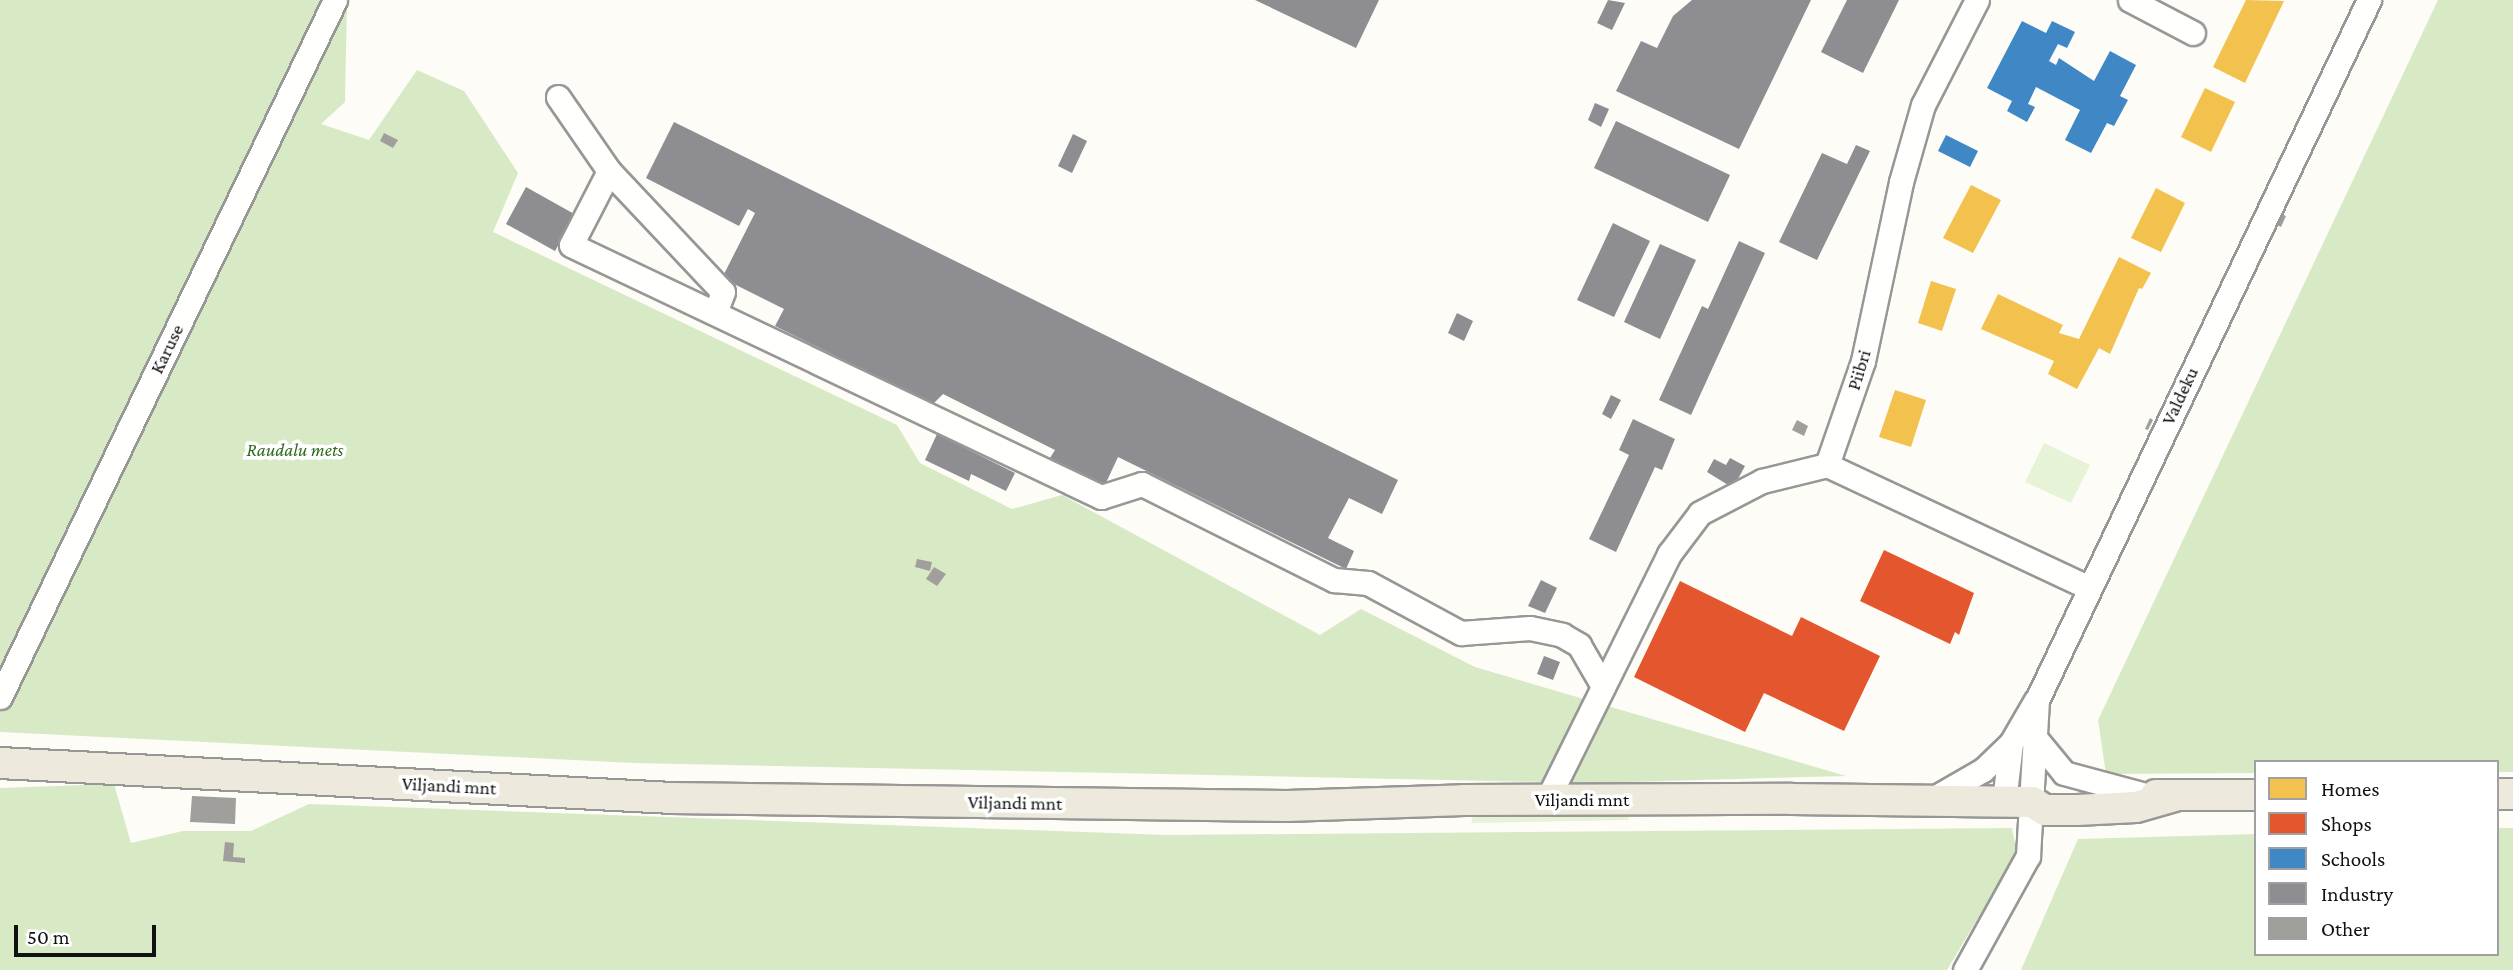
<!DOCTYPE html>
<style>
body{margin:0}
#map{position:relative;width:2513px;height:970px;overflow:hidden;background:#fdfcf7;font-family:"Crimson Pro",serif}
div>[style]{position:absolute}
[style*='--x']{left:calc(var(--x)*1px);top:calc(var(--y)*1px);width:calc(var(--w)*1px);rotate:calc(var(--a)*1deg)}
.green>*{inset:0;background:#e7f3d7}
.forest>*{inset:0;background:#d8eac5}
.homes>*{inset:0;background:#f2c14e}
.shops>*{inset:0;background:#e4572e}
.schools>*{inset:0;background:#3f88c5}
.industry>*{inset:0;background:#8d8d92}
.building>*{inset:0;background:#a19f9c}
.roads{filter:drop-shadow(2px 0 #979795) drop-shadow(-2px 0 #979795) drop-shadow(0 2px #979795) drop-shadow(0 -2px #979795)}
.minor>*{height:23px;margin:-11.5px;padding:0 11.5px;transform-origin:11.5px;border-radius:11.5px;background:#fffffe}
.major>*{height:30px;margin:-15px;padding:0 15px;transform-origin:15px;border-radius:15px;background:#ede9dc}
span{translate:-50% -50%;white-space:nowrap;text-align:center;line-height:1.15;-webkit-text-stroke:7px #fff;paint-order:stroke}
.street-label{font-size:19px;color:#111}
.park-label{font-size:19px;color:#2f6b1f;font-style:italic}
.legend{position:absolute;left:2254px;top:760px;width:245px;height:196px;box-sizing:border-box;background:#fff;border:2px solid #a0a0a0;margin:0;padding:9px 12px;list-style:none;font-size:21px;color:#111}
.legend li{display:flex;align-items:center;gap:14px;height:35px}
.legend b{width:35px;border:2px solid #a0a0a0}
.scale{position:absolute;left:14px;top:925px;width:142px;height:32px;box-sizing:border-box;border:4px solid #111;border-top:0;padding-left:9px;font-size:21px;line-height:24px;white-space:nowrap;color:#111;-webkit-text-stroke:5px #fff;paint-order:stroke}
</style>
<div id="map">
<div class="green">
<i style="clip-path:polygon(2044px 443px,2090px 465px,2071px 503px,2025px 482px)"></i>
<i style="clip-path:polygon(1574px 812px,1629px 816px,1628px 820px,1471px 823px,1474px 813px)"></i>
</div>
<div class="forest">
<i style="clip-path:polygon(0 0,347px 0,345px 102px,321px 124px,369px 140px,417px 70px,464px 91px,518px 173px,493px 232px,897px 425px,920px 463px,1012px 509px,1062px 495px,1320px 635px,1361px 609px,1475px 667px,1846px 776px,1590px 783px,634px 763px,0 732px)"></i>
<i style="clip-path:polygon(2438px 0,2513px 0,2513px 772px,2497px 772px,2497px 762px,2256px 762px,2256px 773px,2106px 774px,2098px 720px)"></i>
<i style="clip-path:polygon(114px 784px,131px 843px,183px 831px,251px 831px,309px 804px,1166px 835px,2012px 828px,2015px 843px,2022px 844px,1947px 970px,0 970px,0 788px)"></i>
<i style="clip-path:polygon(2497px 828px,2513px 828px,2513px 970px,2021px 970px,2078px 839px,2256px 834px,2256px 954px,2497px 954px)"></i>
</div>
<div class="homes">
<i style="clip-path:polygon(2246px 0,2284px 1px,2245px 83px,2213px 67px)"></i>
<i style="clip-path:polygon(2205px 88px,2235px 102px,2211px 152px,2181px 137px)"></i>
<i style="clip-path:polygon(1971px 185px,2001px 200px,1973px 253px,1943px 238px)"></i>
<i style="clip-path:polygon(2156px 188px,2185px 203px,2161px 252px,2131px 238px)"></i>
<i style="clip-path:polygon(2119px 257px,2151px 273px,2142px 289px,2139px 288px,2110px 354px,2099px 348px,2077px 389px,2048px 374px,2054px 361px,1981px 329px,1998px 294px,2063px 325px,2059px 333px,2079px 339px)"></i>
<i style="clip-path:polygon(1931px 281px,1956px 289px,1942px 331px,1918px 323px)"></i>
<i style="clip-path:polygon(1895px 390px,1926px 400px,1911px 447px,1879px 437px)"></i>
</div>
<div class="shops">
<i style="clip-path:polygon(1884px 550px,1974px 593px,1959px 635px,1955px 632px,1950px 644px,1860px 601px)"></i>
<i style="clip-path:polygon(1680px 581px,1792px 636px,1801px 617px,1880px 656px,1844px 731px,1764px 693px,1745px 732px,1634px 677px)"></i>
</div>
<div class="schools">
<i style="clip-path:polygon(2022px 21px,2046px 33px,2052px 21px,2075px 32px,2067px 48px,2058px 44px,2049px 61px,2056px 65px,2059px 58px,2094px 81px,2110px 51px,2136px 65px,2120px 96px,2128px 100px,2114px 126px,2107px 123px,2091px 153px,2065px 140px,2080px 110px,2036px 87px,2028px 104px,2035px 107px,2027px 122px,2007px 111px,2012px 101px,1987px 88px)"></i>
<i style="clip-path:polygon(1946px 135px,1978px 151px,1970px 167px,1938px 151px)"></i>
</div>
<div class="industry">
<i style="clip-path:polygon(1255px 0,1379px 0,1356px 48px)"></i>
<i style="clip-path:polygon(1608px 0,1625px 3px,1612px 30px,1597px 23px)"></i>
<i style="clip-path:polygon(1692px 0,1811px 0,1739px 149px,1616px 91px,1641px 41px,1657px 48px,1673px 16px)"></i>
<i style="clip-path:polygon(1847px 0,1899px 0,1863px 73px,1821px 52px)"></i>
<i style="clip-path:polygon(1595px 103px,1609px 109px,1601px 127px,1588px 120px)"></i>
<i style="clip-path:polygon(1616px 121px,1730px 175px,1708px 222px,1594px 168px)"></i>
<i style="clip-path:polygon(674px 122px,1398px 480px,1382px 514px,1349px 498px,1328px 538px,1354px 551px,1346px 569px,1118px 457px,1105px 485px,1050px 458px,1055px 450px,943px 394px,933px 404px,775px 326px,784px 309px,722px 278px,755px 213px,748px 209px,739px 226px,646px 178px)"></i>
<i style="clip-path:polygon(1073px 134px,1087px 141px,1072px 173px,1058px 166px)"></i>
<i style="clip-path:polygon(1856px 145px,1870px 151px,1817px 260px,1779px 242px,1822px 153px,1847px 164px)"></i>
<i style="clip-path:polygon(526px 187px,576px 215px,555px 251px,506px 224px)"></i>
<i style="clip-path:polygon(1613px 223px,1650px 241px,1614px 317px,1577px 300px)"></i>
<i style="clip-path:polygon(1739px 241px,1765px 253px,1691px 415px,1659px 400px,1702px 306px,1708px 309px)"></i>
<i style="clip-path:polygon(1660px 244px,1696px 260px,1660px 339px,1624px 322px)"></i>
<i style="clip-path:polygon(1457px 313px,1473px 321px,1464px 341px,1448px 333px)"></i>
<i style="clip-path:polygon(1611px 395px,1621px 400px,1611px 419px,1602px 414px)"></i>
<i style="clip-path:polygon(1633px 419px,1675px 439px,1662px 470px,1655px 467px,1616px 552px,1589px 539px,1629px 455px,1619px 450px)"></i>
<i style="clip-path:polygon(937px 434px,1015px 473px,1006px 491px,971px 474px,969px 481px,925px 460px)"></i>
<i style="clip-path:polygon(1730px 458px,1745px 466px,1733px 488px,1707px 472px,1714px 459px,1726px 465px)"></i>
<i style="clip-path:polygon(1541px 580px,1557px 588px,1545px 613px,1528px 606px)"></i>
<i style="clip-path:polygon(1544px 656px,1560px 662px,1553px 680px,1537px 674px)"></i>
</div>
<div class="building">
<i style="clip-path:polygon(384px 133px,398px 140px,393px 148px,380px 141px)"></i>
<i style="clip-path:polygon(2281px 214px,2286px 216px,2281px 227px,2277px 225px)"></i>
<i style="clip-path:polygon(2150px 418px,2153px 420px,2148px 430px,2145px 429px)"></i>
<i style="clip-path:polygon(1797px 420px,1808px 426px,1804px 436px,1792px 430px)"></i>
<i style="clip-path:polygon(917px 559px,932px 562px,930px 571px,915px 567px)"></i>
<i style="clip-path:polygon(934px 567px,946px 574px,937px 586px,926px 579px)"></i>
<i style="clip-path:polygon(192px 796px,236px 798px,235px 824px,190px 822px)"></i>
<i style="clip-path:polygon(225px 842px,234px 843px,233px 857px,245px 858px,245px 863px,223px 861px)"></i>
</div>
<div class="roads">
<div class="minor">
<i style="--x:2130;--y:0;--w:71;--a:27.6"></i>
<i style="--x:558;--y:97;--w:90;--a:55.4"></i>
<i style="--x:609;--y:171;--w:83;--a:117.2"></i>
<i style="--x:571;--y:245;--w:587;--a:25.43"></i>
<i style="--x:1101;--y:497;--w:43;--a:-17.6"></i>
<i style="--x:1142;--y:484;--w:215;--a:26.6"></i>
<i style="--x:1334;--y:580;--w:34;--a:5"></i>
<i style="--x:1368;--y:583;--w:106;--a:28.3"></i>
<i style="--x:1461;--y:633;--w:69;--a:-4.1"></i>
<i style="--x:1530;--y:628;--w:33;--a:12"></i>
<i style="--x:1562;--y:635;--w:20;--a:30"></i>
<i style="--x:1579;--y:645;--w:48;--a:59.7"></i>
<i style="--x:609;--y:171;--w:166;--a:46.7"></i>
<i style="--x:723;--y:292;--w:22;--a:111"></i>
<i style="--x:1827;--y:465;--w:110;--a:-70.9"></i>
<i style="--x:1863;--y:361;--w:183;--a:-78"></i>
<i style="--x:1901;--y:182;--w:80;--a:-74.1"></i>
<i style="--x:1923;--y:105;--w:118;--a:-62.8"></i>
<i style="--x:1827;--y:465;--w:290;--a:25.1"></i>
<i style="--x:0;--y:697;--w:773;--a:-64.33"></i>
<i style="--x:2032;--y:734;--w:50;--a:50.6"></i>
<i style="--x:2064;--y:773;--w:81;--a:15.1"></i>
<i style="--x:1547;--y:800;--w:275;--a:-63.6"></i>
<i style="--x:1669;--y:554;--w:51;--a:-52.9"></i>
<i style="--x:1700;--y:513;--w:70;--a:-27.3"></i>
<i style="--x:1762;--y:481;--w:67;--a:-13.8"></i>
<i style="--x:1929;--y:801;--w:62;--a:-29.9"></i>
<i style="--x:1983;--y:770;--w:39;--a:-44"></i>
<i style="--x:2004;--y:801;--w:58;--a:-83.1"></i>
<i style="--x:2011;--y:743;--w:50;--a:-59.8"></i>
<i style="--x:1965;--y:970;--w:130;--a:-61.1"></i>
<i style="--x:2028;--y:856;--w:156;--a:-86.7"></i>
<i style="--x:2037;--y:700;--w:775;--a:-64.63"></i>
</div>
<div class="major">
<i style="--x:0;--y:763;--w:673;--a:2.98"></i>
<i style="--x:672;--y:798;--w:615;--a:0.75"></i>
<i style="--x:1287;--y:806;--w:177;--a:-1.9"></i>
<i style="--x:1464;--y:800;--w:327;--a:-0.2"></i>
<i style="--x:1791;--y:799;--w:241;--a:0.7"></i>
<i style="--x:2032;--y:802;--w:15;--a:32"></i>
<i style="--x:2045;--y:810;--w:32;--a:0"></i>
<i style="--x:2077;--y:810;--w:59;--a:-2.9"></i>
<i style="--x:2136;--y:807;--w:40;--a:-16"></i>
<i style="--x:2497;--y:794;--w:16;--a:0"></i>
<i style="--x:2156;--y:795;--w:100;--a:0"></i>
</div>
</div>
<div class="street-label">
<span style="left:167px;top:349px;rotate:-64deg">Karuse</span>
<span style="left:1859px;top:370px;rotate:-73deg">Piibri</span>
<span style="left:2180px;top:396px;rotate:-65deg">Valdeku</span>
<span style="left:449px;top:786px;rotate:3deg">Viljandi mnt</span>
<span style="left:1582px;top:800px">Viljandi mnt</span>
<span style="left:1015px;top:803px;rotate:1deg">Viljandi mnt</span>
</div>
<div class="park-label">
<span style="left:295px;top:450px">Raudalu mets</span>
</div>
<ul class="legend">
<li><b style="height:19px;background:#f2c14e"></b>Homes</li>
<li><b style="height:19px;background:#e4572e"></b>Shops</li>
<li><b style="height:19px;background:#3f88c5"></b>Schools</li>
<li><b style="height:19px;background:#8d8d92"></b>Industry</li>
<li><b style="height:19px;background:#a19f9c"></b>Other</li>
</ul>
<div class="scale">50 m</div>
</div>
